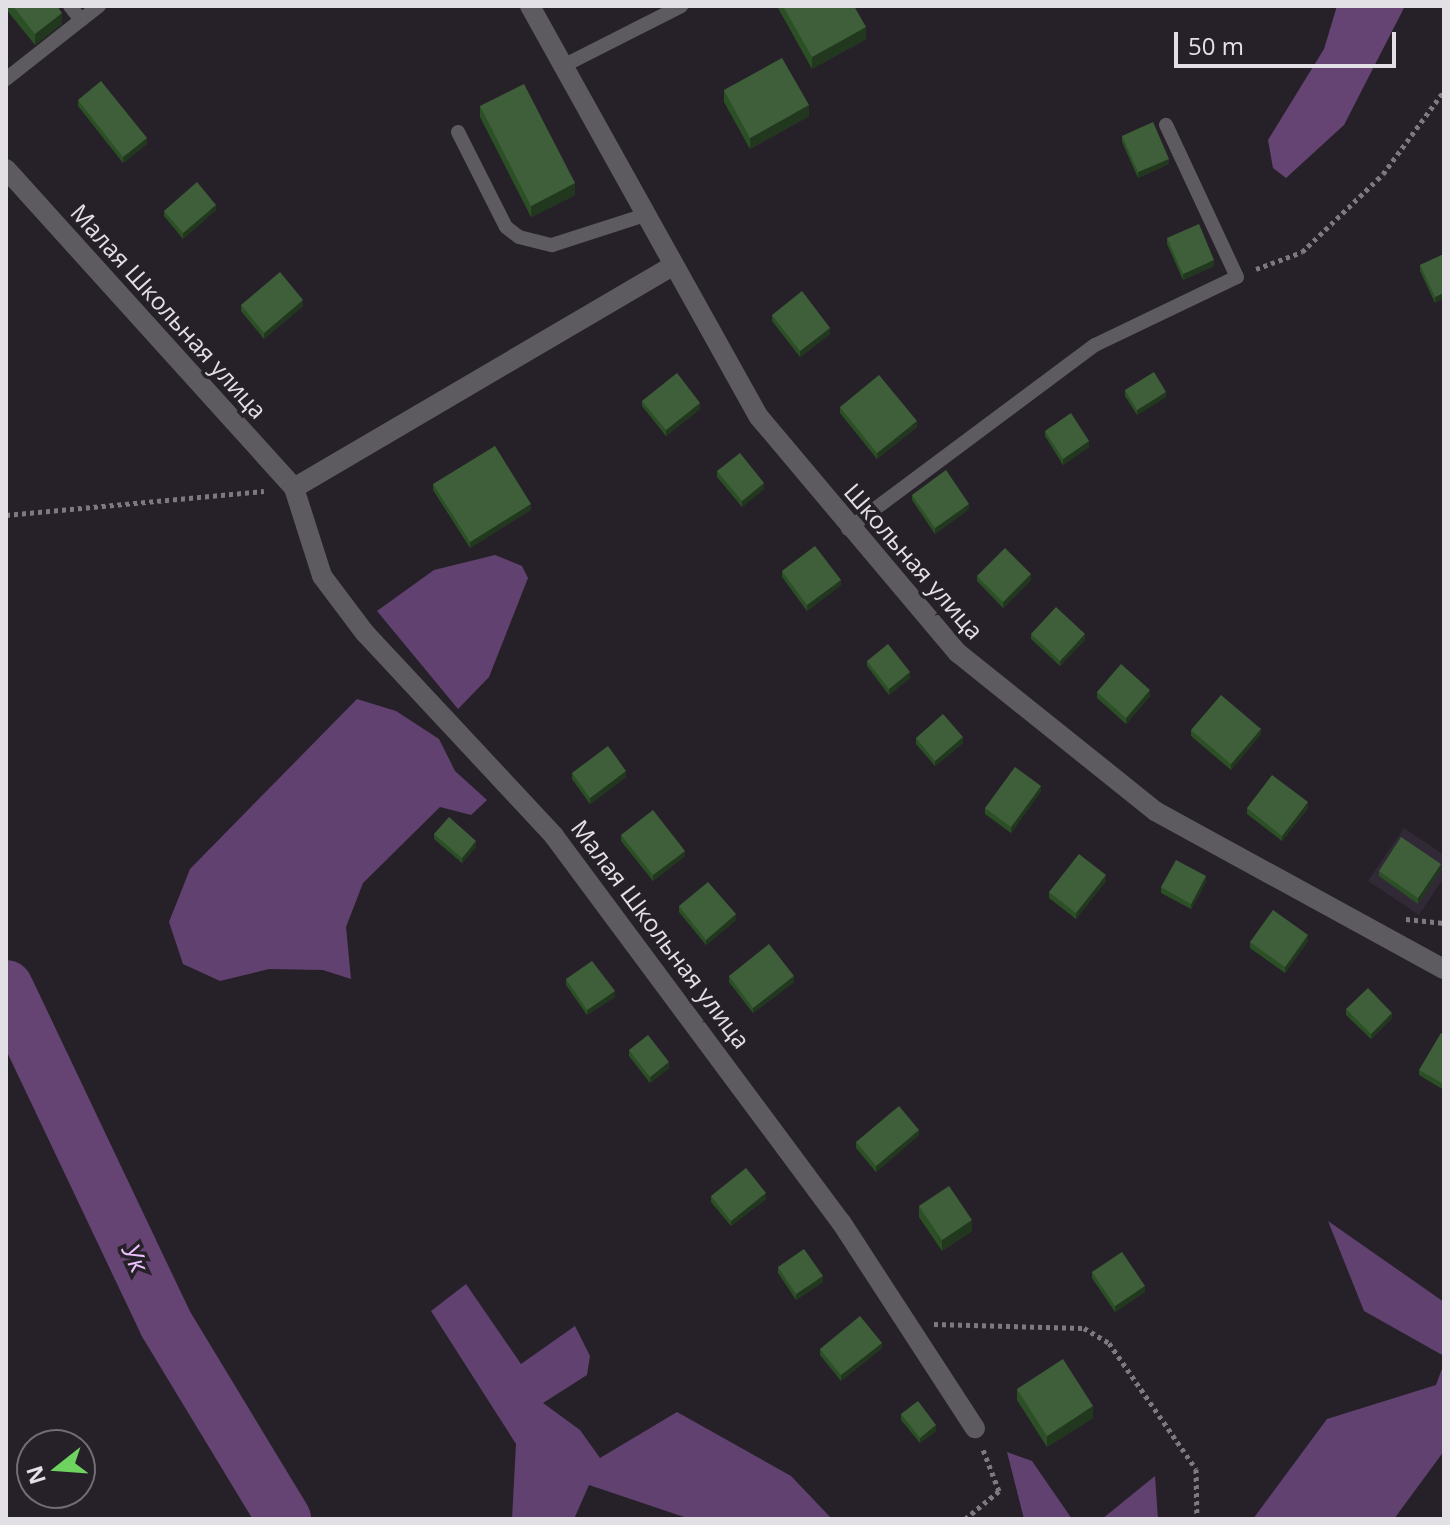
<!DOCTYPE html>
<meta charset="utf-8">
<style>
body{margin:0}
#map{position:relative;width:1450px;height:1525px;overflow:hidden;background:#262128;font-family:"Open Sans",sans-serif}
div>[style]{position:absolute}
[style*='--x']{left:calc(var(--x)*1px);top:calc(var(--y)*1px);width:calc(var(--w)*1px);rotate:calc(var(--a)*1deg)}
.built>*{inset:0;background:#322936}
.forest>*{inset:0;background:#614170}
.water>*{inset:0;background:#654474}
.river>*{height:54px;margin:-27px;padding:0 27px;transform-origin:27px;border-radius:27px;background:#654474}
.path>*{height:5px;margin-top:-2.5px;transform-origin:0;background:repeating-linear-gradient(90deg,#7d797f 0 4px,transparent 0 8px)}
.service>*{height:14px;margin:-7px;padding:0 7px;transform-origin:7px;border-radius:7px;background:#5d5b5f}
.minor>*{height:20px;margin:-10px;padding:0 10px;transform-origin:10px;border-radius:10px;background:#5d5b5f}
.tertiary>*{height:20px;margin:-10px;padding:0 10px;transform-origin:10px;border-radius:10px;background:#5d5b5f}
.wall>*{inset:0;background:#2c5026}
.shaded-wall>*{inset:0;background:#21371e}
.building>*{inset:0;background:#3f5f3b}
span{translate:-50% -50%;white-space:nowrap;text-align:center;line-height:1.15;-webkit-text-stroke:7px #262128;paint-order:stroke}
.street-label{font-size:24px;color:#e3e0e5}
.water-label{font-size:26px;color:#ebc2fe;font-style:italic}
.frame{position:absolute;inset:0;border:8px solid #e3e0e5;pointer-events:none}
.north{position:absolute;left:16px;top:1429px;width:80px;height:80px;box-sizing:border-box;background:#262128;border:2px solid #726d74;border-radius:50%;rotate:253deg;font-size:22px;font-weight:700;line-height:32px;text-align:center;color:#e3e0e5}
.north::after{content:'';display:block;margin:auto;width:28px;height:36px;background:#6fd360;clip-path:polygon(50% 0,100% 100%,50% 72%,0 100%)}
.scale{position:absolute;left:1174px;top:32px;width:222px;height:36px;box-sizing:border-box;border:4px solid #e3e0e5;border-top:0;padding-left:10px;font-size:24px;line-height:28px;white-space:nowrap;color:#e3e0e5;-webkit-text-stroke:6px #262128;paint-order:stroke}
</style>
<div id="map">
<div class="built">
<i style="clip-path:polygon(1404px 828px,1444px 855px,1444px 877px,1419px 915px,1368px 881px)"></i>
</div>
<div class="forest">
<i style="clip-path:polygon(495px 555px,522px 566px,528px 578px,489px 677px,458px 709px,377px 611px,434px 570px)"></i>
<i style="clip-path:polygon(357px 699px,396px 711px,439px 739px,455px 771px,487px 800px,471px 815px,440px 807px,363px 883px,346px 927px,351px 979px,323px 970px,269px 969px,220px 981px,183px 964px,169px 922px,190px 869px)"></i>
<i style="clip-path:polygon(1328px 1221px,1444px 1302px,1444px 1356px,1364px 1311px)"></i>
<i style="clip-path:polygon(466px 1284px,521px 1364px,575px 1326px,590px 1356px,587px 1375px,543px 1403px,580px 1430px,600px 1458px,677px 1412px,791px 1476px,832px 1519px,690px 1519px,589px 1485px,574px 1519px,512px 1519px,516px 1444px,431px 1311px)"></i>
<i style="clip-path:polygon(1444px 1363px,1444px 1451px,1394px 1519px,1253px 1519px,1327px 1419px,1436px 1385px)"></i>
<i style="clip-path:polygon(1007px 1452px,1032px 1461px,1072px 1519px,1024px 1519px)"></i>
<i style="clip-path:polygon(1155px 1476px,1158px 1519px,1102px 1519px)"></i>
</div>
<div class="water">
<i style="clip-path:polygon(1337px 6px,1405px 6px,1344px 125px,1286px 178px,1273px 168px,1268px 140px,1324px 49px)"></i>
</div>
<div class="river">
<i style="--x:6;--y:987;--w:373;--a:64.6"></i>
<i style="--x:166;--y:1324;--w:228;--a:58.8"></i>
</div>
<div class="path">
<i style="--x:1256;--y:269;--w:49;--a:-20.3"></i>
<i style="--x:1302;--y:252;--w:112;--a:-43.9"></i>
<i style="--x:1383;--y:174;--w:103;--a:-53.7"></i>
<i style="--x:6;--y:515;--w:259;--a:-5.3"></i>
<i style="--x:1406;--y:919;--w:38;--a:6"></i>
<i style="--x:934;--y:1324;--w:150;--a:1.5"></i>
<i style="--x:1084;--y:1328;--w:29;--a:31"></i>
<i style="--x:1109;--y:1343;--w:153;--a:55.4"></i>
<i style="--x:1196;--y:1469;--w:50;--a:88.9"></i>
<i style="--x:965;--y:1519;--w:44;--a:-39.5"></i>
<i style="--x:999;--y:1491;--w:47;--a:-111.1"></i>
</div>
<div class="service">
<i style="--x:81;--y:20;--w:23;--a:-38"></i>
<i style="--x:561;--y:67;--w:135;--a:-26.9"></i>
<i style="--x:6;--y:79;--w:95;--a:-38.2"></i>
<i style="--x:81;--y:20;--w:18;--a:-128"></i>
<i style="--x:458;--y:132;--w:106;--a:63.2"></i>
<i style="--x:506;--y:227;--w:16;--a:38"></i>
<i style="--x:519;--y:237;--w:34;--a:14"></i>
<i style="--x:552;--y:245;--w:95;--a:-17.9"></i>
<i style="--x:848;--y:529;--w:308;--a:-36.7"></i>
<i style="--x:1095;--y:345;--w:157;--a:-25.6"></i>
<i style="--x:1237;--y:277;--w:168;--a:-115"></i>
</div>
<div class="minor">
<i style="--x:6;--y:169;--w:430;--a:47.9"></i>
<i style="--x:294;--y:488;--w:92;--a:72.3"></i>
<i style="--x:322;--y:576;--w:71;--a:53"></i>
<i style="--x:365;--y:633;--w:277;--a:47"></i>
<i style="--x:554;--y:836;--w:481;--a:53.4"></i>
<i style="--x:841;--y:1222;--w:246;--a:57"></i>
<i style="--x:294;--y:488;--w:436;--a:-30.4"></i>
</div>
<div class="tertiary">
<i style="--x:530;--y:6;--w:470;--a:60.9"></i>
<i style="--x:759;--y:417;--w:309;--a:49.9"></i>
<i style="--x:958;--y:653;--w:253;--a:38.7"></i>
<i style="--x:1155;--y:811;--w:329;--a:28.7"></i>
</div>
<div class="wall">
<i style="clip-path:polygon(6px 6px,57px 6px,62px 24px,35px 45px,6px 9px)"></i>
<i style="clip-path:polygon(778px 6px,854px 6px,866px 39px,812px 69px,778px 8px)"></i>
<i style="clip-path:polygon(724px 90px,809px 116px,750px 149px,724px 102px)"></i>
<i style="clip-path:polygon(78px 100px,147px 144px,123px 163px,78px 106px)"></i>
<i style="clip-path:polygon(480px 106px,575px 195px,531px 217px,480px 117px)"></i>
<i style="clip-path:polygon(1122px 136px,1169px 164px,1138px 178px,1122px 142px)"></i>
<i style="clip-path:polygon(216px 210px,183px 239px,164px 216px,164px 211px)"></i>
<i style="clip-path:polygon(1167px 238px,1214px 266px,1183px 280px,1167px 244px)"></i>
<i style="clip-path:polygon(1444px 254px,1435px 303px,1420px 271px,1420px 265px)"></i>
<i style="clip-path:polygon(241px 305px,303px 306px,264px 339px,241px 311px)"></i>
<i style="clip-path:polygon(772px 315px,830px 334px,800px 357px,772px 321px)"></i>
<i style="clip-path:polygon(1125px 390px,1166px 397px,1137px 415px,1125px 396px)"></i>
<i style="clip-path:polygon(642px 401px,700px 409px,666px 436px,642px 406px)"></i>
<i style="clip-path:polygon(840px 407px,917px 427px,877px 459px,840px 413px)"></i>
<i style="clip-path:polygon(1045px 431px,1089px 447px,1063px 465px,1045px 436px)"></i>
<i style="clip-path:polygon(717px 471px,764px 489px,742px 507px,717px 477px)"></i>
<i style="clip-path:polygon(433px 484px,531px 510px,470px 548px,433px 490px)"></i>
<i style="clip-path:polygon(912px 495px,969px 509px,935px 534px,912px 500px)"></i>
<i style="clip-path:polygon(782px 571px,841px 585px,807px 611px,782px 577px)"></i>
<i style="clip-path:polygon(977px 576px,1031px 580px,1003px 608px,977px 581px)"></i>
<i style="clip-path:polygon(1031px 634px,1085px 640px,1060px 666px,1031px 639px)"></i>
<i style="clip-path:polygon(867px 661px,910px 678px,889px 695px,867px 666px)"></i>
<i style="clip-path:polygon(1097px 692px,1150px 696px,1126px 724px,1097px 698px)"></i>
<i style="clip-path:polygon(1191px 730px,1261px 734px,1231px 770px,1191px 736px)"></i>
<i style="clip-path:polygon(916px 738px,963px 743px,935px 766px,916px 744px)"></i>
<i style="clip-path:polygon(572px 773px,626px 777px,590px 804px,572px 779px)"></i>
<i style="clip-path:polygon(1041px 791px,1011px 833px,985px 814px,985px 808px)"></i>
<i style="clip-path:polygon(1247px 808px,1308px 808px,1282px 841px,1247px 814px)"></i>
<i style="clip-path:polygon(434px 834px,476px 847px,462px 863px,434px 839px)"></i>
<i style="clip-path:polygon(621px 835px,685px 856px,653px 881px,621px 841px)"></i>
<i style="clip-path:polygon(1441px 869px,1418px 904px,1379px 876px,1379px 871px)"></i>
<i style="clip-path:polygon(1106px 881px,1076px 919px,1049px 898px,1049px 892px)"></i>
<i style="clip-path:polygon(1206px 882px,1191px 909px,1161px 893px,1161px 887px)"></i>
<i style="clip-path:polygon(679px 906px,736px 920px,706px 945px,679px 912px)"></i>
<i style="clip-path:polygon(1308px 941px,1285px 973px,1250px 948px,1250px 942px)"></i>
<i style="clip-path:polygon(729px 976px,794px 982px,753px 1013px,729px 982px)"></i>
<i style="clip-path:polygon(566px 979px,615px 997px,587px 1015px,566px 985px)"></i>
<i style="clip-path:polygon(1346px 1009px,1392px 1018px,1371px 1039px,1346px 1015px)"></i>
<i style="clip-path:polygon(1444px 1035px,1444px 1090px,1419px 1075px,1419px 1070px)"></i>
<i style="clip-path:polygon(629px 1050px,669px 1068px,650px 1083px,629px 1056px)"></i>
<i style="clip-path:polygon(919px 1135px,876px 1172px,856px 1148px,856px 1142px)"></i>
<i style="clip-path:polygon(711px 1196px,766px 1199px,731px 1226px,711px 1202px)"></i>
<i style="clip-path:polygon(919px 1206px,972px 1231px,942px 1251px,919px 1217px)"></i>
<i style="clip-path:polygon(778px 1267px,823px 1282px,796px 1300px,778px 1273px)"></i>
<i style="clip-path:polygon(1092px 1272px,1145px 1292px,1115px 1312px,1092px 1278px)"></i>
<i style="clip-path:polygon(882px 1348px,841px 1381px,820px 1355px,820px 1349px)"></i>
<i style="clip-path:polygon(1017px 1389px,1093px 1418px,1047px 1447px,1017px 1400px)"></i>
<i style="clip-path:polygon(901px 1414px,936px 1431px,920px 1443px,901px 1420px)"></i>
</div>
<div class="shaded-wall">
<i style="clip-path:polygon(62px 13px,62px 24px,35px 45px,35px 34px)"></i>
<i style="clip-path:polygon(866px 27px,866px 39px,812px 69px,812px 57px)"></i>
<i style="clip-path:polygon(809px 105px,809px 116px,750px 149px,750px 138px)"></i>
<i style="clip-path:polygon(147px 138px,147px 144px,123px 163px,123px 157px)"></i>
<i style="clip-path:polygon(1169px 159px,1169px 164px,1138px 178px,1138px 172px)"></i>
<i style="clip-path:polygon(575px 183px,575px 195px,531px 217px,531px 206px)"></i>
<i style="clip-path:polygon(216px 205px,216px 210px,183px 239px,183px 233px)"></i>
<i style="clip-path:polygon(1214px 260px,1214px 266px,1183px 280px,1183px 274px)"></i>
<i style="clip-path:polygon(1444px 293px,1444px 299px,1435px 303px,1435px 297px)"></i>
<i style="clip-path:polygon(303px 300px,303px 306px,264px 339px,264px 333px)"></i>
<i style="clip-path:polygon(830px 328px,830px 334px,800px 357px,800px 351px)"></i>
<i style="clip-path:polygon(1166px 392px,1166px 397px,1137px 415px,1137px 410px)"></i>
<i style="clip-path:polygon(700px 403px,700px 409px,666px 436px,666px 430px)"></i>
<i style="clip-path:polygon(917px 421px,917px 427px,877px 459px,877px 453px)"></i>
<i style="clip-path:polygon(1089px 441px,1089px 447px,1063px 465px,1063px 459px)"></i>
<i style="clip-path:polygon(764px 483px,764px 489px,742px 507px,742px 501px)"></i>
<i style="clip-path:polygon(531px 504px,531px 510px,470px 548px,470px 542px)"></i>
<i style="clip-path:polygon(969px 504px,969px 509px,935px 534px,935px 528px)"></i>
<i style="clip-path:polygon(1031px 574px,1031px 580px,1003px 608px,1003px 602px)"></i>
<i style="clip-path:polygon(841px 580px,841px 585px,807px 611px,807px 605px)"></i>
<i style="clip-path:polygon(1085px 634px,1085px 640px,1060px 666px,1060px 661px)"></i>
<i style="clip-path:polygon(910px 672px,910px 678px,889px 695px,889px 689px)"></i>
<i style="clip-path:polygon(1150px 690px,1150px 696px,1126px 724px,1126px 718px)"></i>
<i style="clip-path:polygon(1261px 729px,1261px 734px,1231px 770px,1231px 764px)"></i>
<i style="clip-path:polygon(963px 737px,963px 743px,935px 766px,935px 761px)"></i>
<i style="clip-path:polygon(626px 771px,626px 777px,590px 804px,590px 798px)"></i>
<i style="clip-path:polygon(1041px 786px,1041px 791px,1011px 833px,1011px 827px)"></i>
<i style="clip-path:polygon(1308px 802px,1308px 808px,1282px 841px,1282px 836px)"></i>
<i style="clip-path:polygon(476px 841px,476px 847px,462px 863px,462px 858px)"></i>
<i style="clip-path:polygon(685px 851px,685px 856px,653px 881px,653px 875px)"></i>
<i style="clip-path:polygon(1441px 864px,1441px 869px,1418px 904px,1418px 898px)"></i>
<i style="clip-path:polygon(1106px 875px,1106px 881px,1076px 919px,1076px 913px)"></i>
<i style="clip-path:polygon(1206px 876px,1206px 882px,1191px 909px,1191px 904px)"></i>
<i style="clip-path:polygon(736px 914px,736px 920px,706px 945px,706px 940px)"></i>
<i style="clip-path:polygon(1308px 935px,1308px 941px,1285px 973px,1285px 967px)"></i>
<i style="clip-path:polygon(794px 976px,794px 982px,753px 1013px,753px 1008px)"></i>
<i style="clip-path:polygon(615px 991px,615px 997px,587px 1015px,587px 1010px)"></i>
<i style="clip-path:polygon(1392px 1013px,1392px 1018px,1371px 1039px,1371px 1034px)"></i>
<i style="clip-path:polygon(669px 1062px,669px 1068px,650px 1083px,650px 1077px)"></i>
<i style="clip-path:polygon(919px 1130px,919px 1135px,876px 1172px,876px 1166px)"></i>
<i style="clip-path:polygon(766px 1193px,766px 1199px,731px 1226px,731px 1221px)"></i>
<i style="clip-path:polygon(972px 1220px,972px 1231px,942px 1251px,942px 1240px)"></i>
<i style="clip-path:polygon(823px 1276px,823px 1282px,796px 1300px,796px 1294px)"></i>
<i style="clip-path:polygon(1145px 1286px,1145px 1292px,1115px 1312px,1115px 1306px)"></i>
<i style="clip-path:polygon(882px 1343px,882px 1348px,841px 1381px,841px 1375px)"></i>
<i style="clip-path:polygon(1093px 1406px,1093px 1418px,1047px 1447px,1047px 1436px)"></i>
<i style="clip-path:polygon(936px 1425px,936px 1431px,920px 1443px,920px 1438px)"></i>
</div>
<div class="building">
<i style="clip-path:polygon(13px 6px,57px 6px,62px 13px,35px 34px)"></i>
<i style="clip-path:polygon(783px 6px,854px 6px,866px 27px,812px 57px)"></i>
<i style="clip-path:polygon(782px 58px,809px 105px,750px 138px,724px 90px)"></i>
<i style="clip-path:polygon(101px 81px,147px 138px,123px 157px,78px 100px)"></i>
<i style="clip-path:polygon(524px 84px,575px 183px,531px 206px,480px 106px)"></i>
<i style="clip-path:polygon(1153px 122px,1169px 159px,1138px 172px,1122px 136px)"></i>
<i style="clip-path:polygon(197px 182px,216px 205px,183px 233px,164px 211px)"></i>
<i style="clip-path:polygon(1199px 224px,1214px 260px,1183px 274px,1167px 238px)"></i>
<i style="clip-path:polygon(1444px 254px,1444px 293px,1435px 297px,1420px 265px)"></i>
<i style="clip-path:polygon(280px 272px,303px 300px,264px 333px,241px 305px)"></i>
<i style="clip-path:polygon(802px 291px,830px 328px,800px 351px,772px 315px)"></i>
<i style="clip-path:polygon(1154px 372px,1166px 392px,1137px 410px,1125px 390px)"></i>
<i style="clip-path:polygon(677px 373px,700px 403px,666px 430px,642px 401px)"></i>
<i style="clip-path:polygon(879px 375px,917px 421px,877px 453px,840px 407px)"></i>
<i style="clip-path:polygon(1071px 413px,1089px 441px,1063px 459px,1045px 431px)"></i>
<i style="clip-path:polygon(495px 446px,531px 504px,470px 542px,433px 484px)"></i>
<i style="clip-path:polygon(740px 453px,764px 483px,742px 501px,717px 471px)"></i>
<i style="clip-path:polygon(946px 470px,969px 504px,935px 528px,912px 495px)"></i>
<i style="clip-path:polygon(815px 546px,841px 580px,807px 605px,782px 571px)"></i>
<i style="clip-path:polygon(1005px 548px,1031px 574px,1003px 602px,977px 576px)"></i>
<i style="clip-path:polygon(1056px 607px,1085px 634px,1060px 661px,1031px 634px)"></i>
<i style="clip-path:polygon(888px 644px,910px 672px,889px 689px,867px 661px)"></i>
<i style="clip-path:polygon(1121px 664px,1150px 690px,1126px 718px,1097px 692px)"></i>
<i style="clip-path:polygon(1221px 695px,1261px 729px,1231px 764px,1191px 730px)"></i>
<i style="clip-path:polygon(943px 714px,963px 737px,935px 761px,916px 738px)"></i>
<i style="clip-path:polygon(608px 746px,626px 771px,590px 798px,572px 773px)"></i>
<i style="clip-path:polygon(1015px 767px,1041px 786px,1011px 827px,985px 808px)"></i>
<i style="clip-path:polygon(1272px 775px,1308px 802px,1282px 836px,1247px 808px)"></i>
<i style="clip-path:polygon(653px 810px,685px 851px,653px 875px,621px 835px)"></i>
<i style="clip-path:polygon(449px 817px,476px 841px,462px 858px,434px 834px)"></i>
<i style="clip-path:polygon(1401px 837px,1441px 864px,1418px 898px,1379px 871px)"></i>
<i style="clip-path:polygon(1079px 854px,1106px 875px,1076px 913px,1049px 892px)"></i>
<i style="clip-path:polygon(1176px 860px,1206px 876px,1191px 904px,1161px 887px)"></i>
<i style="clip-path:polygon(708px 882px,736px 914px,706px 940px,679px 906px)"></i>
<i style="clip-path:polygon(1273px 910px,1308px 935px,1285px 967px,1250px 942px)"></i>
<i style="clip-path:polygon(769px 944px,794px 976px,753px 1008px,729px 976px)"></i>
<i style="clip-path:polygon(592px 961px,615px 991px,587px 1010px,566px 979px)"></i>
<i style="clip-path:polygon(1368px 988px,1392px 1013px,1371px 1034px,1346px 1009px)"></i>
<i style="clip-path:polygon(1441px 1033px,1444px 1035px,1444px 1084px,1419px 1070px)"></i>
<i style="clip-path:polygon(648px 1035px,669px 1062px,650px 1077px,629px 1050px)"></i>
<i style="clip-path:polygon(899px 1106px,919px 1130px,876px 1166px,856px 1142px)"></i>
<i style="clip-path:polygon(746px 1168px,766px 1193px,731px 1221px,711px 1196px)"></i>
<i style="clip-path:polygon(949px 1186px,972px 1220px,942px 1240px,919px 1206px)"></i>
<i style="clip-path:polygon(804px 1249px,823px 1276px,796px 1294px,778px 1267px)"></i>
<i style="clip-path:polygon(1122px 1252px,1145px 1286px,1115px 1306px,1092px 1272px)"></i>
<i style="clip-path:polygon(860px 1316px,882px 1343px,841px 1375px,820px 1349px)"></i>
<i style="clip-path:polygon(1063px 1359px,1093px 1406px,1047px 1436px,1017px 1389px)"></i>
<i style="clip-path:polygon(918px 1401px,936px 1425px,920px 1438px,901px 1414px)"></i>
</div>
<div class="street-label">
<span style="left:169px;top:311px;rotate:48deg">Малая Школьная улица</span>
<span style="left:914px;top:561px;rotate:49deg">Школьная улица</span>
<span style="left:661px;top:934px;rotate:53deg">Малая Школьная улица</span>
</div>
<div class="water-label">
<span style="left:135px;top:1258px;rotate:65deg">Ук</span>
</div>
<div class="frame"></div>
<div class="north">N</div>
<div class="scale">50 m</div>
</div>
